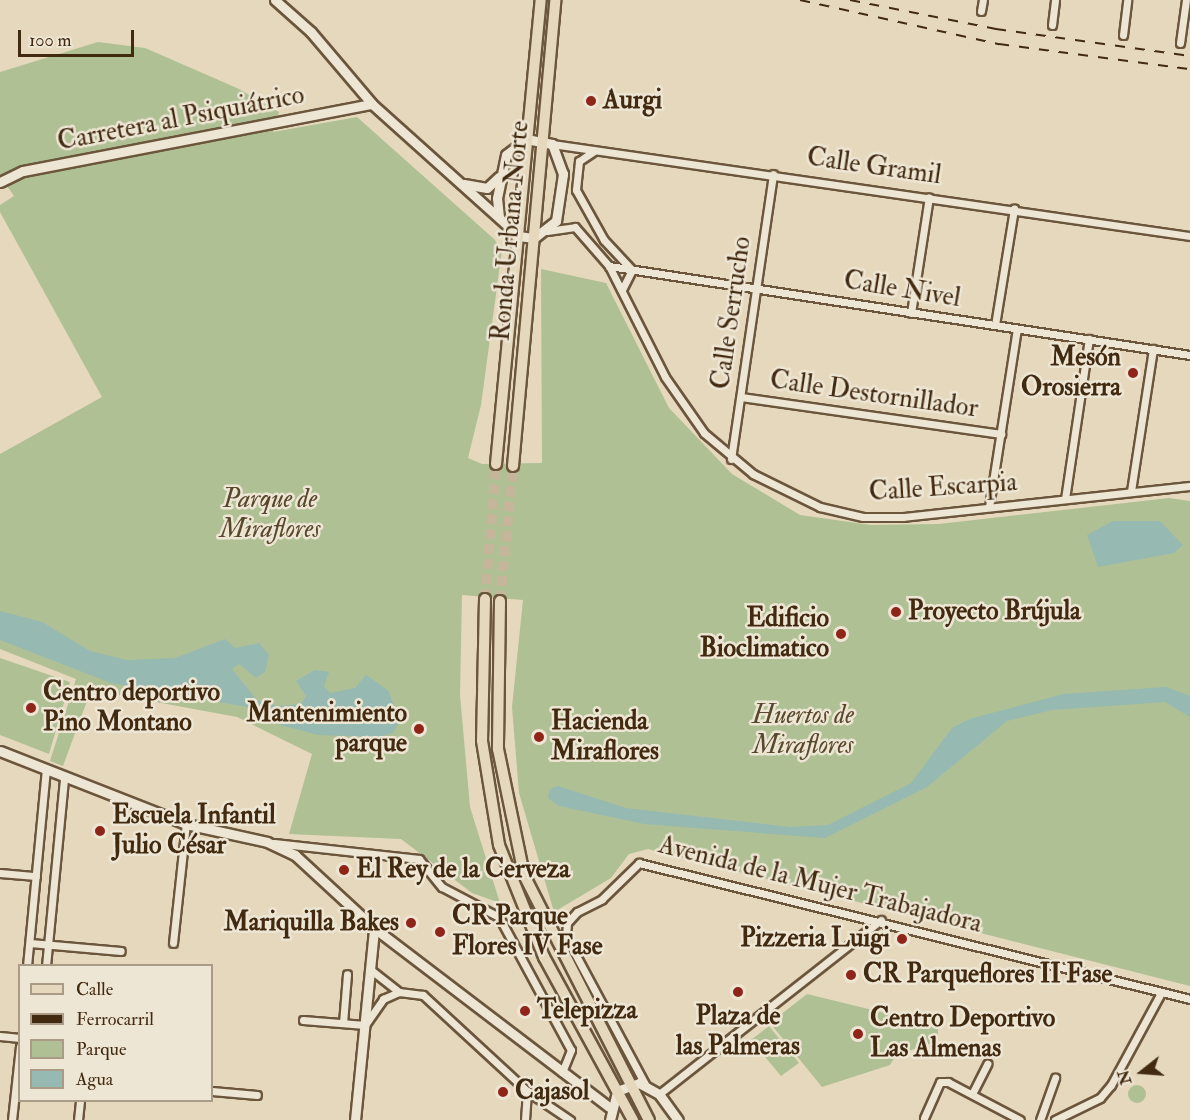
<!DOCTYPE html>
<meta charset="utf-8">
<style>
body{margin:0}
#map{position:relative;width:1190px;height:1120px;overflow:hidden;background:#e5d8bd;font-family:"IM FELL Double Pica",serif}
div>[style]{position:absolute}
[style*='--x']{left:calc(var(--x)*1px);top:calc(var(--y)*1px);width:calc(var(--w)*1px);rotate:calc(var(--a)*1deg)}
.green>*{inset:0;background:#afc095}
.round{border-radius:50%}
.water>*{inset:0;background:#96b9b2}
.primary-tunnel>*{height:10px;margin-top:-5px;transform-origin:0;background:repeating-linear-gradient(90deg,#c4b59b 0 10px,transparent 0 15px)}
.roads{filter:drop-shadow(2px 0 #6b563c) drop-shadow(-2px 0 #6b563c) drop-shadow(0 2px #6b563c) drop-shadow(0 -2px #6b563c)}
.street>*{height:7px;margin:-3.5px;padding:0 3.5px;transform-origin:3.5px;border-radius:3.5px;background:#eee6d4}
.secondary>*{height:9px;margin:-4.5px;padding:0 4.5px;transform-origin:4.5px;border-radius:4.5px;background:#eee6d4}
.primary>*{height:10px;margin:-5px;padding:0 5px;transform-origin:5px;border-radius:5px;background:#e5d8bd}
.rail>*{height:2px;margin-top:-1px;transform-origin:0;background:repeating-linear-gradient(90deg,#422a11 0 10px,transparent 0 20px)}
.dots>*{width:16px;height:16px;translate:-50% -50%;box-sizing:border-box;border:3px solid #eee6d4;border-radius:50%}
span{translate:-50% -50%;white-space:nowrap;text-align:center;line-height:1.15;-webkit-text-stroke:5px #eee6d4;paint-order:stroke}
.poi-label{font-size:26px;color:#422a11;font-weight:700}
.left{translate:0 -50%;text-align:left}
.right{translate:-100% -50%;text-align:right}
.street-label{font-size:26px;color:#422a11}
.park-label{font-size:26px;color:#58482b;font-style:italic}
.legend{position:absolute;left:18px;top:964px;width:195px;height:138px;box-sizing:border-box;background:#eee6d4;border:2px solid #a99b86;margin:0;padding:8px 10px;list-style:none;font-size:18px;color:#422a11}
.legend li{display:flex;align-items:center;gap:12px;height:30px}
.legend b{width:30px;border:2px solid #a99b86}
.north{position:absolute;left:1112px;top:1042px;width:60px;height:60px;-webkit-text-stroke:4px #eee6d4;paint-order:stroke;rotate:253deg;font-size:16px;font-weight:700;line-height:24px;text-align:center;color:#422a11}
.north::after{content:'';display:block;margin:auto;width:21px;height:27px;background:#422a11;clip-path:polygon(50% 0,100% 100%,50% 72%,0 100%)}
.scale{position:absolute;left:18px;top:30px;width:116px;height:27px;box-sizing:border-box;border:3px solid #422a11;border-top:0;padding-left:8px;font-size:18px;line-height:21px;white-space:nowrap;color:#422a11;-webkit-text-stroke:4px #eee6d4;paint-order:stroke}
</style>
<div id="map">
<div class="green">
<i style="clip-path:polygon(98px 42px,145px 48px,237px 88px,279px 112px,273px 132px,357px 117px,494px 239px,502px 250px,481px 405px,468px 458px,482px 464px,542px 463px,541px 269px,606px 283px,669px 408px,732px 474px,800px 515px,871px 525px,939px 524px,1169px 498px,1190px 501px,1190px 986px,648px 849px,629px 854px,611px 878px,554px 912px,519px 793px,512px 707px,523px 600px,462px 595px,460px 695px,470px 807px,500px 903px,472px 893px,401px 839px,289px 834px,312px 754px,237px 717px,91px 690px,63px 766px,50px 761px,76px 679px,0 649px,0 454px,102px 397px,0 212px,0 205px,14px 196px,0 176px,0 72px)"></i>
<i style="clip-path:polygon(0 658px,70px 682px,49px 754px,0 735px)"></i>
<i style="clip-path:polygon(807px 994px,938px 1026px,938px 1041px,896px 1055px,890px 1065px,822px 1087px,770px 1023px)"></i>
<i style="clip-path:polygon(769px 1026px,799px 1063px,781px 1076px,751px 1040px)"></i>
<i class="round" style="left:1128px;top:1085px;width:18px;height:18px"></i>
</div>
<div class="water">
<i style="clip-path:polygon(1113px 521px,1160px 521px,1183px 545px,1174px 553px,1098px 567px,1087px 535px)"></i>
<i style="clip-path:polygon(0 611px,42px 622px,90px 651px,127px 660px,175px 658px,225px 639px,235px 648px,259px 643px,269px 655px,265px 672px,256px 678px,239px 664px,232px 669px,257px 700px,277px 706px,301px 704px,306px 696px,296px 681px,315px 670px,329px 672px,324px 686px,330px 693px,355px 688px,366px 675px,388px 690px,400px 721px,393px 733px,378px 737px,318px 735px,280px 725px,247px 707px,111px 683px,0 640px)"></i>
<i style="clip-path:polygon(1166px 687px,1190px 696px,1190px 717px,1165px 702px,1052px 710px,1007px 721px,927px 787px,825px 838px,644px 824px,559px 806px,548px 798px,550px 789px,558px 786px,626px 808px,790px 827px,828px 825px,911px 783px,952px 728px,970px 719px,1063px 694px)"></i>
</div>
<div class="primary-tunnel">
<i style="--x:485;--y:599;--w:135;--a:-85.3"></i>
<i style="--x:500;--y:601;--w:136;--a:-84.5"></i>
</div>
<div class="roads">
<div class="street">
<i style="--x:981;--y:11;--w:11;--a:-80"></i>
<i style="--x:1052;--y:25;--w:25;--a:-83"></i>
<i style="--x:1123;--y:35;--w:35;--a:-83"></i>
<i style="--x:1180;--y:43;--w:43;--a:-82.1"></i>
<i style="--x:552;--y:144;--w:645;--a:8.21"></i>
<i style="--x:594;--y:151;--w:18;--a:146"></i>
<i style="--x:579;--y:161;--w:29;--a:96"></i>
<i style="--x:576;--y:190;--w:57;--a:60.8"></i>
<i style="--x:604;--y:240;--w:41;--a:47"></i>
<i style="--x:632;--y:270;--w:22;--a:117"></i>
<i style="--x:547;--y:231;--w:28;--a:-8"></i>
<i style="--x:575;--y:227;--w:52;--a:48.9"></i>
<i style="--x:609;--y:266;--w:124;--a:63.2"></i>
<i style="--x:665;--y:377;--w:68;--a:55.1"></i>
<i style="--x:704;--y:433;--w:64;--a:39.9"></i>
<i style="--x:753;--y:474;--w:75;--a:26.2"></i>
<i style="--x:820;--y:507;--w:44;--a:13.1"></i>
<i style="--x:863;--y:517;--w:40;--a:0"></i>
<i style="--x:903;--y:517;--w:289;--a:-6.2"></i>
<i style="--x:609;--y:266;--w:588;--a:8.71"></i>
<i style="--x:911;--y:313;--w:117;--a:-81.2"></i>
<i style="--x:995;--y:325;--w:118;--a:-80.7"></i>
<i style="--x:741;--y:397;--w:263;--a:8.1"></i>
<i style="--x:731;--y:459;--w:288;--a:-81.6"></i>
<i style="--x:1131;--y:491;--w:144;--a:-81.2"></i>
<i style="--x:1065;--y:499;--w:162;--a:-81.5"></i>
<i style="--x:989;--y:507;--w:180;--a:-81.1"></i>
<i style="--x:274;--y:843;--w:146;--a:6.3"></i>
<i style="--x:419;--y:859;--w:36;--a:51"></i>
<i style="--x:442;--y:887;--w:64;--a:27.8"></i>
<i style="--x:499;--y:917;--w:151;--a:61.6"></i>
<i style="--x:571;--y:1050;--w:24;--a:112"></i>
<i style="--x:0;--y:873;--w:36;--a:5"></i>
<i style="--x:30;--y:943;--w:91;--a:5"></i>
<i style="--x:173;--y:943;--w:120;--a:-83.8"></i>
<i style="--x:27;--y:966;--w:198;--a:-84.5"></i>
<i style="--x:46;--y:966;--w:188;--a:-84.5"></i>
<i style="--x:371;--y:970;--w:36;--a:38"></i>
<i style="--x:303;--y:1020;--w:62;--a:4.6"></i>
<i style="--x:365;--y:1025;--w:32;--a:-55"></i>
<i style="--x:383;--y:999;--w:17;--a:-24"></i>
<i style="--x:399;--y:992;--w:24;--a:7"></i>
<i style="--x:423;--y:995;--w:142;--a:42.7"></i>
<i style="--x:527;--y:1091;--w:52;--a:34"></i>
<i style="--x:343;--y:1023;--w:49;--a:-85.3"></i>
<i style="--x:0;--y:1036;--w:20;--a:6"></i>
<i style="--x:646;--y:1086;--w:169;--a:-118.2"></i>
<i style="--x:566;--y:937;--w:14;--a:-86"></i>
<i style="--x:567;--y:923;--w:15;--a:-48"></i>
<i style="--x:577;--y:912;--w:28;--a:-27"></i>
<i style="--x:602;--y:899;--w:52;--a:-44.2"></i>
<i style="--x:639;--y:863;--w:568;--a:13.86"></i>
<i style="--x:212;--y:1091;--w:45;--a:5.1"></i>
<i style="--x:659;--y:1094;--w:282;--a:-38.1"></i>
<i style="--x:972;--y:1094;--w:34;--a:-63"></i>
<i style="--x:924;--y:1118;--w:39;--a:-66"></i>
<i style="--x:940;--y:1082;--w:8;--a:0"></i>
<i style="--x:948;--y:1082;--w:81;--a:27.8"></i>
<i style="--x:12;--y:1120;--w:74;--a:-83.8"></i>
<i style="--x:78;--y:1120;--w:20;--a:-84"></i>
<i style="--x:525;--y:1120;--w:29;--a:-86"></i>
<i style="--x:1040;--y:1120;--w:45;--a:-70.3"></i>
<i style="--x:1055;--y:1120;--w:50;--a:-26.1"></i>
<i style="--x:1100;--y:1098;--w:17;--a:-50"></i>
<i style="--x:1111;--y:1085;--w:105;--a:-61.5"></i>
</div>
<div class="secondary">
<i style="--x:275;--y:0;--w:48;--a:41.6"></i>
<i style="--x:311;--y:32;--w:94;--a:49.7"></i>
<i style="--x:372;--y:104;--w:198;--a:41.9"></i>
<i style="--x:519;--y:236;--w:15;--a:8"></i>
<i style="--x:534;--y:238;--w:28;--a:-38"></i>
<i style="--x:556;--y:221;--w:48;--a:-81.5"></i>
<i style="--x:563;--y:174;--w:32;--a:-110"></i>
<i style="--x:552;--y:144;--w:25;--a:-169"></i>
<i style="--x:527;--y:139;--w:26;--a:143"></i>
<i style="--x:506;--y:155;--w:44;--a:101.8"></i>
<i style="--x:497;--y:198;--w:19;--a:84"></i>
<i style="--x:0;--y:182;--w:25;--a:-26"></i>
<i style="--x:23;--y:171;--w:355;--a:-10.9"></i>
<i style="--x:464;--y:184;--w:23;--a:10"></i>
<i style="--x:487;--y:188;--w:16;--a:-43"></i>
<i style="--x:0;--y:751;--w:200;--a:21.4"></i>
<i style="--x:186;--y:824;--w:83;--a:12.5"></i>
<i style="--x:267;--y:842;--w:31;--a:25"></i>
<i style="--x:295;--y:855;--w:108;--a:42.7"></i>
<i style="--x:374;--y:928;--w:295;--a:37.3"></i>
<i style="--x:355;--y:1120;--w:193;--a:-84.3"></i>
<i style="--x:610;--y:1120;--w:30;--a:-76"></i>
<i style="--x:617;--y:1091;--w:23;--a:-20"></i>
<i style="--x:639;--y:1083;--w:23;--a:29"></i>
<i style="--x:659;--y:1094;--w:32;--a:54"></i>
</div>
<div class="primary">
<i style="--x:496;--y:464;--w:466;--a:-84.5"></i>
<i style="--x:513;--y:466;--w:468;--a:-84.8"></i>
<i style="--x:485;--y:599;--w:142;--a:91.2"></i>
<i style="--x:482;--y:741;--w:105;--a:80.7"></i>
<i style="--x:499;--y:845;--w:121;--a:68.1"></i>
<i style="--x:544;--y:957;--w:186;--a:61.4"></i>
<i style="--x:500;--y:601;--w:148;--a:90.8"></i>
<i style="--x:498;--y:749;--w:129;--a:78.3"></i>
<i style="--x:524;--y:875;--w:275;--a:63"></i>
</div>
</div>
<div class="rail">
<i style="--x:800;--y:0;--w:204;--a:12.5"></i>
<i style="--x:999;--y:44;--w:193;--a:7.5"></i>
<i style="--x:850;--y:0;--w:149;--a:11.2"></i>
<i style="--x:996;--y:29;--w:196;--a:7.9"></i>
</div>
<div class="dots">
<i style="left:591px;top:101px;background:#8f2418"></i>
<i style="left:1133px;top:373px;background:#8f2418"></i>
<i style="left:896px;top:612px;background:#8f2418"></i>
<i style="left:841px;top:634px;background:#8f2418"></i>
<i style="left:31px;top:708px;background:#8f2418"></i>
<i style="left:419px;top:729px;background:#8f2418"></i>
<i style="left:539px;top:737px;background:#8f2418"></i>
<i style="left:100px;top:831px;background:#8f2418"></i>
<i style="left:344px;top:870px;background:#8f2418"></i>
<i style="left:411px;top:923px;background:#8f2418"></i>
<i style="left:440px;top:932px;background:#8f2418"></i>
<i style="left:902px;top:939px;background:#8f2418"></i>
<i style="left:851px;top:975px;background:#8f2418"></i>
<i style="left:738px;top:992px;background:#8f2418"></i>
<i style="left:525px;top:1011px;background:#8f2418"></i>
<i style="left:858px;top:1034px;background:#8f2418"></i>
<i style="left:503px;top:1092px;background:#8f2418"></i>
</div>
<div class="poi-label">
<span class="left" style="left:603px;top:101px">Aurgi</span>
<span class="right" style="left:1121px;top:373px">Mesón<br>Orosierra</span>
<span class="left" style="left:908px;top:612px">Proyecto Brújula</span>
<span class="right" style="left:829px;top:634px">Edificio<br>Bioclimatico</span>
<span class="left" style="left:43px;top:708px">Centro deportivo<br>Pino Montano</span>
<span class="right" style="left:407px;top:729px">Mantenimiento<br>parque</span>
<span class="left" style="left:551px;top:737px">Hacienda<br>Miraflores</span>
<span class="left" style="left:112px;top:831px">Escuela Infantil<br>Julio César</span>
<span class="left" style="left:356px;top:870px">El Rey de la Cerveza</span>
<span class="left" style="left:452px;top:932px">CR Parque<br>Flores IV Fase</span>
<span class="right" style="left:399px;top:923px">Mariquilla Bakes</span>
<span class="right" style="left:890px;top:939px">Pizzeria Luigi</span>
<span class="left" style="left:863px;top:975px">CR Parqueflores II Fase</span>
<span class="left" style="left:537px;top:1011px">Telepizza</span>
<span style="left:738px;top:1032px">Plaza de<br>las Palmeras</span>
<span class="left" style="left:870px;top:1034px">Centro Deportivo<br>Las Almenas</span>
<span class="left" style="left:515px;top:1092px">Cajasol</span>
</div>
<div class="street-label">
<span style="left:181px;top:119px;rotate:-11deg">Carretera al Psiquiátrico</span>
<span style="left:874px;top:167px;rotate:8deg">Calle Gramil</span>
<span style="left:511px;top:231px;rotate:-85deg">Ronda Urbana Norte</span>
<span style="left:902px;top:290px;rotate:9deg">Calle Nivel</span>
<span style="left:732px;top:313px;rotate:-82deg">Calle Serrucho</span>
<span style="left:874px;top:395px;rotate:8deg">Calle Destornillador</span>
<span style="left:943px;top:488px;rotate:-4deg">Calle Escarpia</span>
<span style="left:820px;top:885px;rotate:14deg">Avenida de la Mujer Trabajadora</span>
</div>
<div class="park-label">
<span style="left:270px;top:515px">Parque de<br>Miraflores</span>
<span style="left:803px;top:731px">Huertos de<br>Miraflores</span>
</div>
<ul class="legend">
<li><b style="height:8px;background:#e5d8bd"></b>Calle</li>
<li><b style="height:8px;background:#422a11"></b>Ferrocarril</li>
<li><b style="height:16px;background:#afc095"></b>Parque</li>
<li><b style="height:16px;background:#96b9b2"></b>Agua</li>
</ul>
<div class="north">N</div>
<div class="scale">100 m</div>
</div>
